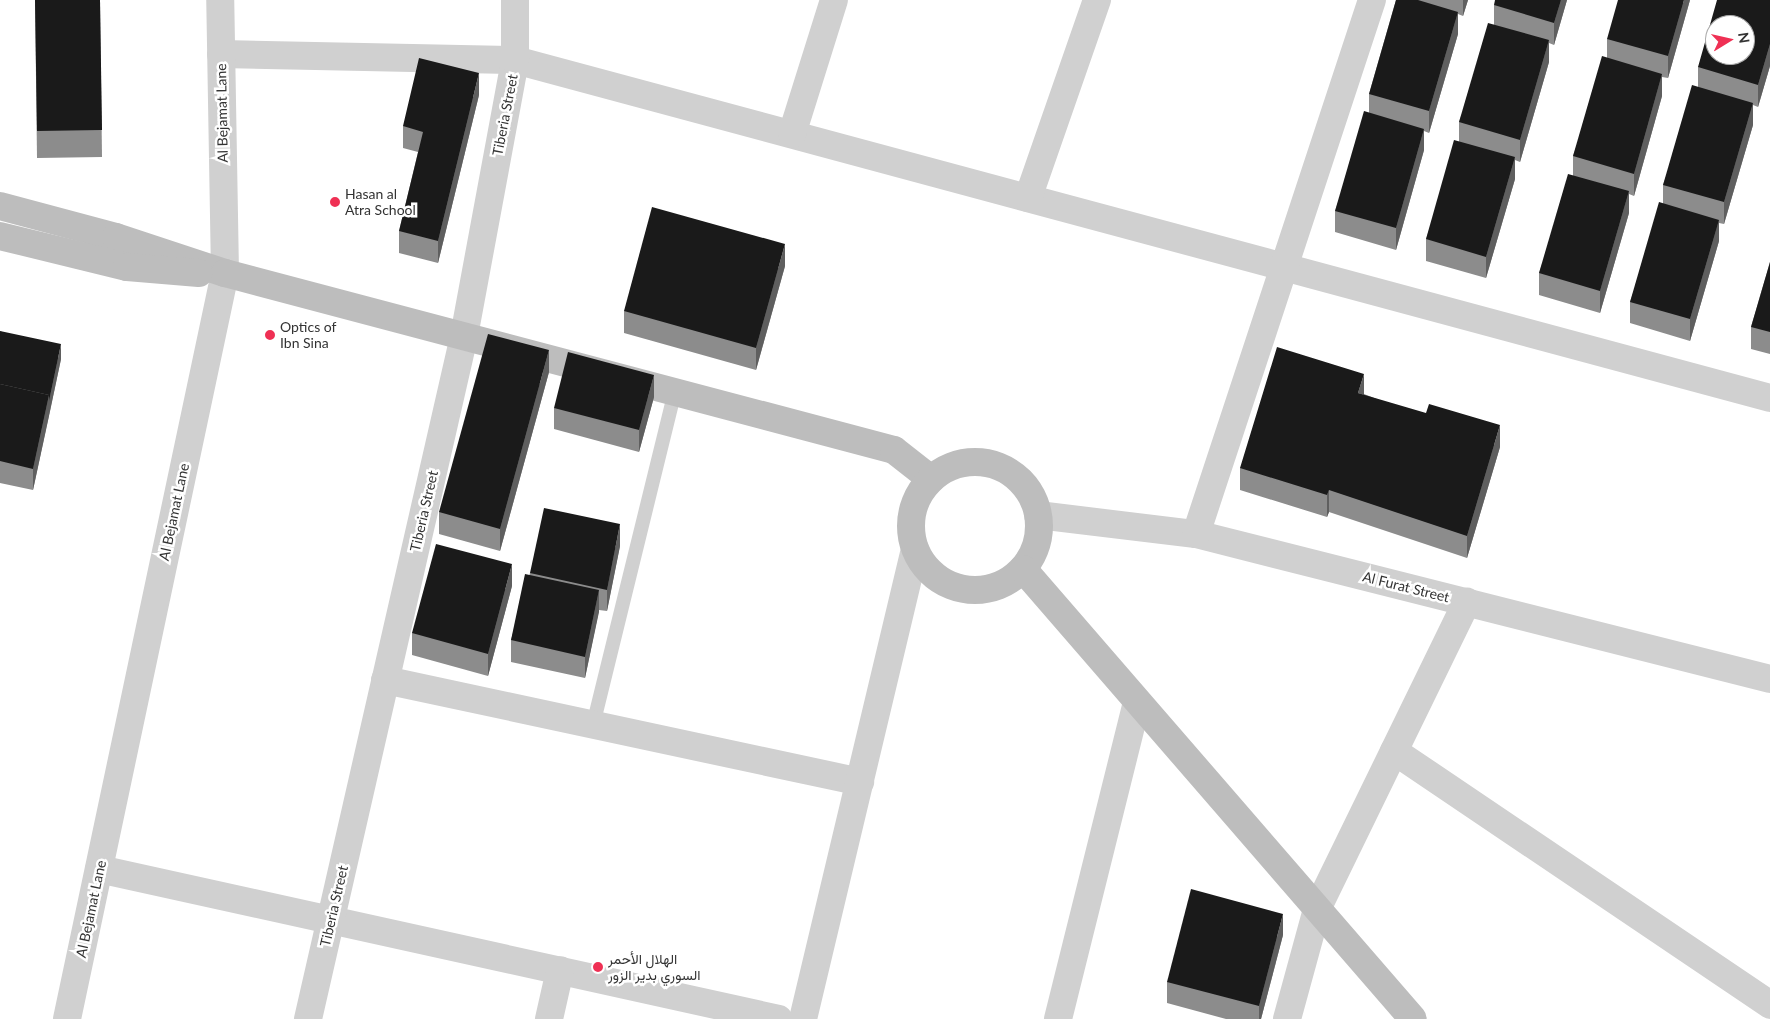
<!DOCTYPE html>
<meta charset="utf-8">
<style>
body{margin:0}
#map{position:relative;width:1770px;height:1019px;overflow:hidden;background:#fff;font-family:Lato,Vazirmatn,sans-serif}
div>[style]{position:absolute}
[style*='--x']{left:calc(var(--x)*1px);top:calc(var(--y)*1px);width:calc(var(--w)*1px);rotate:calc(var(--a)*1deg)}
.lane>*{height:14px;margin:-7px;padding:0 7px;transform-origin:7px;border-radius:7px;background:#d0d0d0}
.street>*{height:28px;margin:-14px;padding:0 14px;transform-origin:14px;border-radius:14px;background:#d0d0d0}
.secondary>*{height:28px;margin:-14px;padding:0 14px;transform-origin:14px;border-radius:14px;background:#bdbdbd}
.secondary>.ring{margin:-14px;padding:0;box-sizing:content-box;background:none;border:28px solid #bdbdbd;border-radius:50%}
.wall>*{inset:0;background:#8c8c8c}
.shaded-wall>*{inset:0;background:#5f5f5f}
.building>*{inset:0;background:#1a1a1a}
.dots>*{width:14px;height:14px;translate:-50% -50%;box-sizing:border-box;border:2px solid #fff;border-radius:50%}
span{translate:-50% -50%;white-space:nowrap;text-align:center;line-height:1.15;-webkit-text-stroke:5px #fff;paint-order:stroke}
.street-label{font-size:14px;color:#333}
.poi-label{font-size:14px;color:#333}
.left{translate:0 -50%;text-align:left}
.north{position:absolute;left:1705px;top:15px;width:50px;height:50px;box-sizing:border-box;background:#fff;border:1px solid #adadad;border-radius:50%;rotate:81deg;font-size:14px;font-weight:700;line-height:20px;text-align:center;color:#333}
.north::after{content:'';display:block;margin:auto;width:18px;height:22px;background:#ef3054;clip-path:polygon(50% 0,100% 100%,50% 72%,0 100%)}
</style>
<div id="map">
<div class="lane">
<i style="--x:593;--y:725;--w:343;--a:-76.2"></i>
</div>
<div class="street">
<i style="--x:221;--y:54;--w:294;--a:1.2"></i>
<i style="--x:515;--y:60;--w:1300;--a:15.07"></i>
<i style="--x:792;--y:134;--w:140;--a:-72.6"></i>
<i style="--x:1028;--y:198;--w:210;--a:-70.8"></i>
<i style="--x:1038;--y:515;--w:159;--a:6.9"></i>
<i style="--x:1196;--y:534;--w:592;--a:14.18"></i>
<i style="--x:1196;--y:534;--w:562;--a:-71.76"></i>
<i style="--x:385;--y:680;--w:486;--a:12.1"></i>
<i style="--x:1394;--y:751;--w:454;--a:34"></i>
<i style="--x:99;--y:869;--w:696;--a:12.44"></i>
<i style="--x:67;--y:1019;--w:763;--a:-78.04"></i>
<i style="--x:225;--y:273;--w:273;--a:-91"></i>
<i style="--x:308;--y:1019;--w:701;--a:-77.13"></i>
<i style="--x:464;--y:336;--w:281;--a:-79.5"></i>
<i style="--x:515;--y:60;--w:60;--a:-90"></i>
<i style="--x:549;--y:1019;--w:50;--a:-77.3"></i>
<i style="--x:803;--y:1019;--w:483;--a:-76.6"></i>
<i style="--x:1058;--y:1019;--w:327;--a:-76"></i>
<i style="--x:1287;--y:1019;--w:114;--a:-74.7"></i>
<i style="--x:1317;--y:909;--w:342;--a:-64"></i>
</div>
<div class="secondary">
<i style="--x:0;--y:206;--w:120;--a:15"></i>
<i style="--x:116;--y:237;--w:115;--a:18.3"></i>
<i style="--x:225;--y:273;--w:692;--a:14.82"></i>
<i style="--x:894;--y:450;--w:47;--a:38.1"></i>
<i style="--x:0;--y:236;--w:131;--a:13.7"></i>
<i style="--x:127;--y:267;--w:72;--a:4.8"></i>
<i class="ring" style="left:911px;top:462px;width:100px;height:100px"></i>
<i style="--x:1023;--y:569;--w:595;--a:49.09"></i>
</div>
<div class="wall">
<i style="clip-path:polygon(35px 0,100px 0,102px 157px,37px 158px)"></i>
<i style="clip-path:polygon(1396px 0,1468px 0,1463px 16px,1458px 14px,1458px 34px,1429px 133px,1424px 131px,1424px 150px,1396px 250px,1335px 232px,1335px 211px,1369px 112px,1369px 94px)"></i>
<i style="clip-path:polygon(1567px 0,1554px 45px,1549px 43px,1549px 62px,1520px 162px,1515px 160px,1515px 179px,1486px 278px,1426px 261px,1426px 239px,1459px 141px,1459px 122px,1494px 24px,1494px 5px)"></i>
<i style="clip-path:polygon(1690px 0,1668px 78px,1662px 77px,1662px 96px,1634px 196px,1629px 194px,1629px 213px,1600px 313px,1539px 295px,1539px 273px,1573px 175px,1573px 156px,1607px 58px,1607px 39px)"></i>
<i style="clip-path:polygon(1770px 0,1770px 66px,1758px 107px,1753px 105px,1753px 125px,1724px 224px,1719px 223px,1719px 241px,1690px 341px,1630px 323px,1630px 302px,1663px 204px,1663px 185px,1698px 87px,1698px 67px)"></i>
<i style="clip-path:polygon(479px 95px,438px 263px,399px 253px,399px 231px,418px 152px,403px 148px,403px 126px)"></i>
<i style="clip-path:polygon(1770px 262px,1770px 354px,1751px 349px,1751px 327px)"></i>
<i style="clip-path:polygon(785px 266px,756px 370px,624px 333px,624px 311px)"></i>
<i style="clip-path:polygon(0 331px,61px 359px,33px 490px,0 483px)"></i>
<i style="clip-path:polygon(549px 372px,500px 551px,439px 534px,439px 512px)"></i>
<i style="clip-path:polygon(1364px 394px,1500px 447px,1467px 558px,1329px 512px,1327px 517px,1240px 490px,1240px 468px)"></i>
<i style="clip-path:polygon(654px 397px,639px 452px,554px 429px,554px 408px)"></i>
<i style="clip-path:polygon(620px 546px,607px 611px,599px 610px,585px 678px,511px 662px,511px 640px,530px 573px)"></i>
<i style="clip-path:polygon(512px 586px,488px 676px,412px 655px,412px 633px)"></i>
<i style="clip-path:polygon(1283px 935px,1261px 1019px,1226px 1019px,1167px 1003px,1167px 982px)"></i>
</div>
<div class="shaded-wall">
<i style="clip-path:polygon(1463px 0,1468px 0,1463px 16px)"></i>
<i style="clip-path:polygon(1561px 0,1567px 0,1554px 45px,1554px 23px)"></i>
<i style="clip-path:polygon(1684px 0,1690px 0,1668px 78px,1668px 56px)"></i>
<i style="clip-path:polygon(1458px 12px,1458px 34px,1429px 133px,1429px 111px)"></i>
<i style="clip-path:polygon(1549px 40px,1549px 62px,1520px 162px,1520px 140px)"></i>
<i style="clip-path:polygon(1770px 44px,1770px 66px,1758px 107px,1758px 85px)"></i>
<i style="clip-path:polygon(479px 73px,479px 95px,438px 263px,438px 241px)"></i>
<i style="clip-path:polygon(1662px 74px,1662px 96px,1634px 196px,1634px 174px)"></i>
<i style="clip-path:polygon(1753px 103px,1753px 125px,1724px 224px,1724px 202px)"></i>
<i style="clip-path:polygon(1424px 129px,1424px 150px,1396px 250px,1396px 228px)"></i>
<i style="clip-path:polygon(1515px 157px,1515px 179px,1486px 278px,1486px 257px)"></i>
<i style="clip-path:polygon(1629px 191px,1629px 213px,1600px 313px,1600px 291px)"></i>
<i style="clip-path:polygon(1719px 220px,1719px 241px,1690px 341px,1690px 319px)"></i>
<i style="clip-path:polygon(785px 244px,785px 266px,756px 370px,756px 348px)"></i>
<i style="clip-path:polygon(61px 344px,61px 359px,49px 416px,49px 401px)"></i>
<i style="clip-path:polygon(549px 350px,549px 372px,500px 551px,500px 529px)"></i>
<i style="clip-path:polygon(1364px 374px,1364px 395px,1358px 393px)"></i>
<i style="clip-path:polygon(654px 375px,654px 397px,639px 452px,639px 430px)"></i>
<i style="clip-path:polygon(49px 395px,49px 416px,33px 490px,33px 469px)"></i>
<i style="clip-path:polygon(1500px 425px,1500px 447px,1467px 558px,1467px 536px)"></i>
<i style="clip-path:polygon(1329px 490px,1329px 512px,1327px 517px,1327px 495px)"></i>
<i style="clip-path:polygon(620px 524px,620px 546px,607px 611px,607px 590px)"></i>
<i style="clip-path:polygon(512px 564px,512px 586px,488px 676px,488px 654px)"></i>
<i style="clip-path:polygon(599px 590px,599px 612px,585px 678px,585px 657px)"></i>
<i style="clip-path:polygon(1283px 914px,1283px 935px,1261px 1019px,1259px 1019px,1259px 1006px)"></i>
</div>
<div class="building">
<i style="clip-path:polygon(35px 0,100px 0,102px 130px,37px 131px)"></i>
<i style="clip-path:polygon(1396px 0,1418px 0,1458px 12px,1429px 111px,1369px 94px)"></i>
<i style="clip-path:polygon(1495px 0,1561px 0,1554px 23px,1494px 5px)"></i>
<i style="clip-path:polygon(1618px 0,1684px 0,1668px 56px,1607px 39px)"></i>
<i style="clip-path:polygon(evenodd,1717px 0,1770px 0,1770px 44px,1758px 85px,1698px 67px,1717px 0,1715px 25px,1745px 25px,1745px 55px,1715px 55px,1715px 25px)"></i>
<i style="clip-path:polygon(1488px 23px,1549px 40px,1520px 140px,1459px 122px)"></i>
<i style="clip-path:polygon(1602px 56px,1662px 74px,1634px 174px,1573px 156px)"></i>
<i style="clip-path:polygon(419px 58px,479px 73px,438px 241px,399px 231px,423px 132px,403px 126px)"></i>
<i style="clip-path:polygon(1692px 85px,1753px 103px,1724px 202px,1663px 185px)"></i>
<i style="clip-path:polygon(1364px 111px,1424px 129px,1396px 228px,1335px 211px)"></i>
<i style="clip-path:polygon(1454px 140px,1515px 157px,1486px 257px,1426px 239px)"></i>
<i style="clip-path:polygon(1568px 174px,1629px 191px,1600px 291px,1539px 273px)"></i>
<i style="clip-path:polygon(1659px 202px,1719px 220px,1690px 319px,1630px 302px)"></i>
<i style="clip-path:polygon(652px 207px,785px 244px,756px 348px,624px 311px)"></i>
<i style="clip-path:polygon(1770px 262px,1770px 332px,1751px 327px)"></i>
<i style="clip-path:polygon(0 331px,61px 344px,49px 401px,49px 395px,0 384px)"></i>
<i style="clip-path:polygon(488px 334px,549px 350px,500px 529px,439px 512px)"></i>
<i style="clip-path:polygon(1277px 347px,1364px 374px,1358px 393px,1426px 413px,1429px 404px,1500px 425px,1467px 536px,1329px 490px,1327px 495px,1240px 468px)"></i>
<i style="clip-path:polygon(568px 352px,654px 375px,639px 430px,554px 408px)"></i>
<i style="clip-path:polygon(0 384px,49px 395px,33px 469px,0 461px)"></i>
<i style="clip-path:polygon(544px 508px,620px 524px,607px 590px,530px 573px)"></i>
<i style="clip-path:polygon(436px 544px,512px 564px,488px 654px,412px 633px)"></i>
<i style="clip-path:polygon(525px 574px,599px 590px,585px 657px,511px 640px)"></i>
<i style="clip-path:polygon(1191px 889px,1283px 914px,1259px 1006px,1167px 982px)"></i>
</div>
<div class="dots">
<i style="left:335px;top:202px;background:#ef3054"></i>
<i style="left:270px;top:335px;background:#ef3054"></i>
<i style="left:598px;top:967px;background:#ef3054"></i>
</div>
<div class="street-label">
<span style="left:222px;top:113px;rotate:-91deg">Al Bejamat Lane</span>
<span style="left:505px;top:115px;rotate:-79deg">Tiberia Street</span>
<span style="left:424px;top:511px;rotate:-77deg">Tiberia Street</span>
<span style="left:174px;top:512px;rotate:-78deg">Al Bejamat Lane</span>
<span style="left:1406px;top:587px;rotate:14deg">Al Furat Street</span>
<span style="left:334px;top:906px;rotate:-77deg">Tiberia Street</span>
<span style="left:91px;top:909px;rotate:-78deg">Al Bejamat Lane</span>
</div>
<div class="poi-label">
<span class="left" style="left:345px;top:202px">Hasan al<br>Atra School</span>
<span class="left" style="left:280px;top:335px">Optics of<br>Ibn Sina</span>
<span class="left" style="left:608px;top:967px">الهلال الأحمر<br>السوري بدير الزور</span>
</div>
<div class="north">N</div>
</div>
